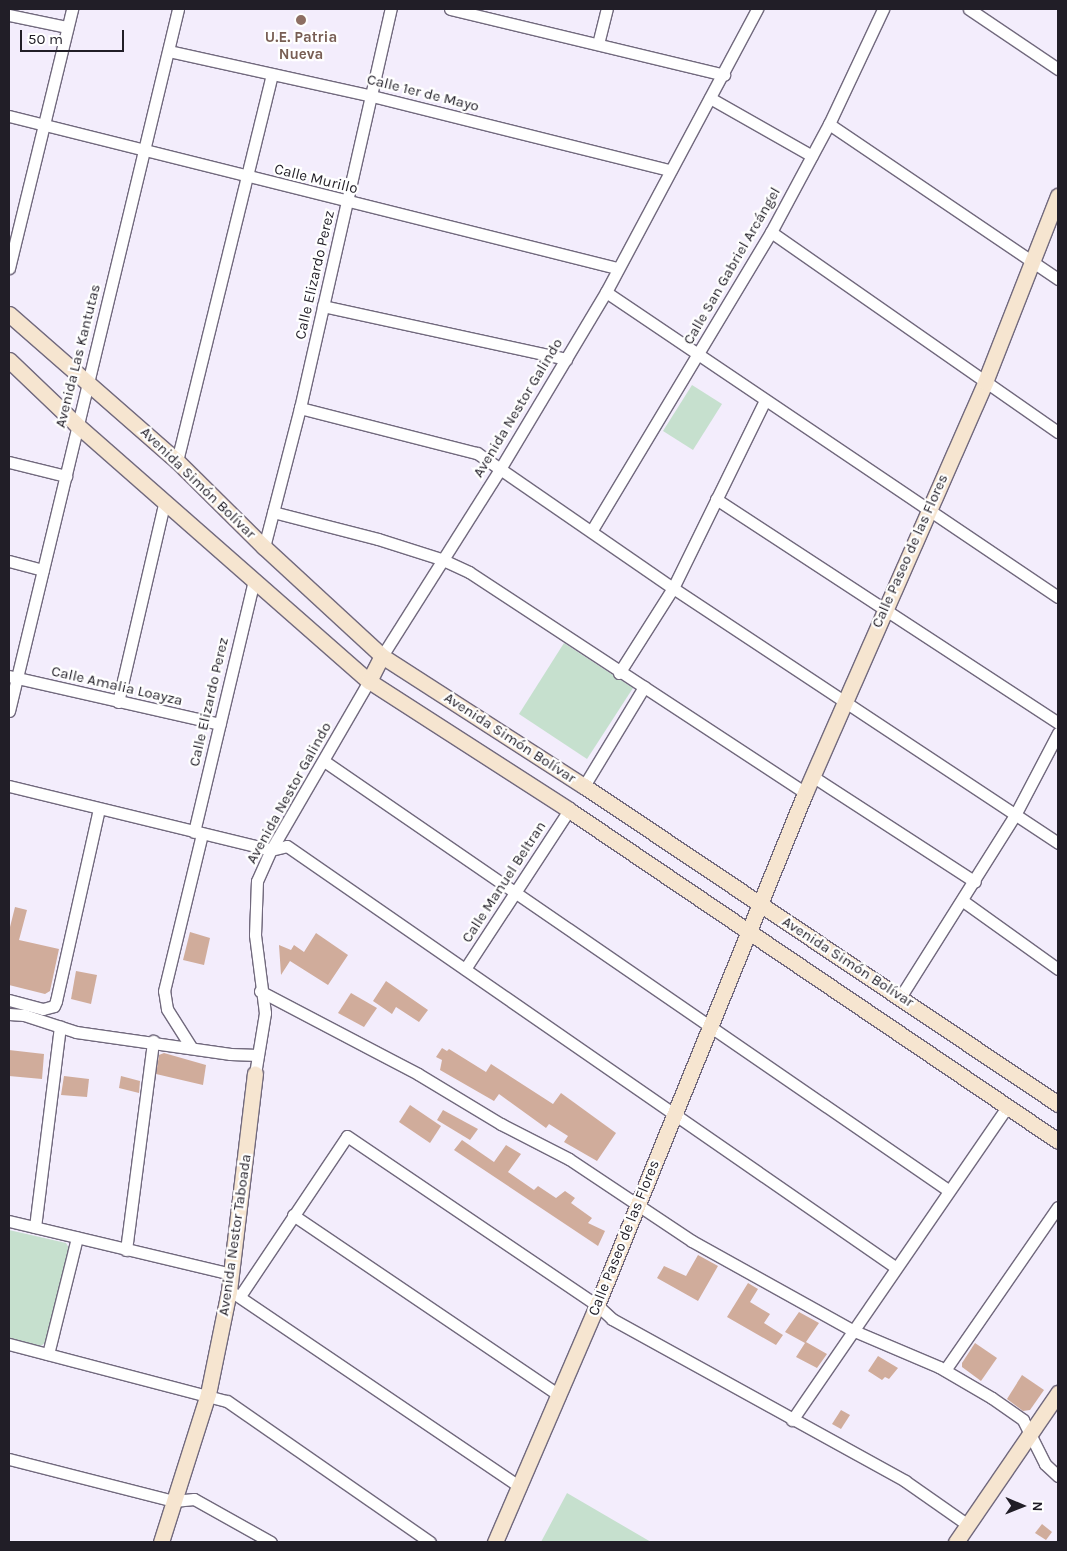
<!DOCTYPE html>
<meta charset="utf-8">
<style>
body{margin:0}
#map{position:relative;width:1067px;height:1551px;overflow:hidden;background:#f3edfc;font-family:Karla,sans-serif}
div>[style]{position:absolute}
[style*='--x']{left:calc(var(--x)*1px);top:calc(var(--y)*1px);width:calc(var(--w)*1px);rotate:calc(var(--a)*1deg)}
.green>*{inset:0;background:#c6e0ce}
.building>*{inset:0;background:#d0ac9b}
.roads{filter:drop-shadow(1px 0 #71697d) drop-shadow(-1px 0 #71697d) drop-shadow(0 1px #71697d) drop-shadow(0 -1px #71697d)}
.street>*{height:11px;margin:-5.5px;padding:0 5.5px;transform-origin:5.5px;border-radius:5.5px;background:#fff}
.secondary>*{height:15px;margin:-7.5px;padding:0 7.5px;transform-origin:7.5px;border-radius:7.5px;background:#f6e5d0}
.dots>*{width:14px;height:14px;translate:-50% -50%;box-sizing:border-box;border:2px solid #fff;border-radius:50%}
span{translate:-50% -50%;white-space:nowrap;text-align:center;line-height:1.15;-webkit-text-stroke:4.5px #fff;paint-order:stroke}
.education-label{font-size:15px;color:#785e54;font-weight:700}
.street-label{font-size:15px;color:#211e27}
.frame{position:absolute;inset:0;border:10px solid #211e27;pointer-events:none}
.north{position:absolute;left:997px;top:1481px;width:50px;height:50px;-webkit-text-stroke:4px #fff;paint-order:stroke;rotate:91deg;font-size:14px;font-weight:700;line-height:20px;text-align:center;color:#211e27}
.north::after{content:'';display:block;margin:auto;width:18px;height:22px;background:#211e27;clip-path:polygon(50% 0,100% 100%,50% 72%,0 100%)}
.scale{position:absolute;left:20px;top:30px;width:104px;height:22px;box-sizing:border-box;border:2px solid #211e27;border-top:0;padding-left:6px;font-size:15px;line-height:18px;white-space:nowrap;color:#211e27;-webkit-text-stroke:4px #fff;paint-order:stroke}
</style>
<div id="map">
<div class="green">
<i style="clip-path:polygon(692px 385px,722px 404px,693px 450px,663px 431px)"></i>
<i style="clip-path:polygon(564px 643px,633px 688px,587px 759px,519px 714px)"></i>
<i style="clip-path:polygon(9px 1230px,66px 1243px,69px 1248px,46px 1342px,41px 1346px,9px 1338px)"></i>
<i style="clip-path:polygon(567px 1493px,651px 1542px,541px 1542px)"></i>
</div>
<div class="building">
<i style="clip-path:polygon(15px 907px,27px 910px,19px 940px,59px 949px,50px 991px,45px 994px,9px 985px,9px 931px)"></i>
<i style="clip-path:polygon(190px 932px,210px 938px,204px 965px,183px 960px)"></i>
<i style="clip-path:polygon(316px 933px,348px 955px,328px 985px,290px 961px,281px 975px,279px 945px,291px 950px,294px 945px,304px 952px)"></i>
<i style="clip-path:polygon(76px 971px,97px 975px,91px 1004px,71px 999px)"></i>
<i style="clip-path:polygon(386px 981px,428px 1010px,419px 1022px,396px 1007px,392px 1014px,373px 1001px)"></i>
<i style="clip-path:polygon(351px 993px,377px 1008px,364px 1027px,338px 1013px)"></i>
<i style="clip-path:polygon(442px 1048px,447px 1051px,449px 1049px,486px 1072px,491px 1064px,553px 1104px,561px 1093px,616px 1133px,597px 1161px,564px 1142px,568px 1136px,549px 1124px,546px 1128px,499px 1094px,494px 1101px,440px 1070px,442px 1060px,436px 1057px)"></i>
<i style="clip-path:polygon(9px 1050px,44px 1054px,42px 1079px,9px 1076px)"></i>
<i style="clip-path:polygon(164px 1053px,206px 1065px,203px 1085px,156px 1074px,159px 1055px)"></i>
<i style="clip-path:polygon(64px 1076px,89px 1079px,87px 1097px,61px 1095px)"></i>
<i style="clip-path:polygon(121px 1076px,140px 1081px,139px 1093px,119px 1088px)"></i>
<i style="clip-path:polygon(410px 1105px,441px 1126px,430px 1143px,399px 1122px)"></i>
<i style="clip-path:polygon(443px 1110px,478px 1129px,470px 1140px,437px 1120px)"></i>
<i style="clip-path:polygon(462px 1140px,494px 1162px,506px 1145px,521px 1154px,508px 1172px,534px 1190px,538px 1186px,556px 1198px,565px 1191px,575px 1198px,571px 1203px,592px 1218px,588px 1223px,605px 1231px,598px 1246px,454px 1150px)"></i>
<i style="clip-path:polygon(698px 1255px,718px 1266px,698px 1301px,657px 1278px,664px 1266px,686px 1276px)"></i>
<i style="clip-path:polygon(748px 1283px,758px 1289px,750px 1302px,770px 1314px,764px 1323px,783px 1335px,776px 1345px,727px 1317px)"></i>
<i style="clip-path:polygon(799px 1312px,819px 1323px,806px 1342px,827px 1354px,817px 1368px,796px 1357px,805px 1343px,785px 1332px)"></i>
<i style="clip-path:polygon(975px 1343px,997px 1358px,981px 1381px,962px 1367px,962px 1363px)"></i>
<i style="clip-path:polygon(878px 1356px,898px 1368px,889px 1379px,885px 1377px,882px 1380px,868px 1371px)"></i>
<i style="clip-path:polygon(1022px 1375px,1044px 1390px,1030px 1410px,1023px 1411px,1007px 1399px)"></i>
<i style="clip-path:polygon(841px 1410px,850px 1415px,841px 1429px,832px 1424px)"></i>
<i style="clip-path:polygon(1042px 1524px,1052px 1532px,1046px 1540px,1035px 1533px)"></i>
</div>
<div class="roads">
<div class="street">
<i style="--x:450;--y:9;--w:282;--a:13.5"></i>
<i style="--x:969;--y:9;--w:107;--a:34"></i>
<i style="--x:9;--y:15;--w:59;--a:11.7"></i>
<i style="--x:598;--y:44;--w:36;--a:-76"></i>
<i style="--x:169;--y:51;--w:208;--a:12.5"></i>
<i style="--x:372;--y:96;--w:306;--a:14"></i>
<i style="--x:710;--y:98;--w:117;--a:29.6"></i>
<i style="--x:9;--y:116;--w:627;--a:14.04"></i>
<i style="--x:829;--y:124;--w:277;--a:34.1"></i>
<i style="--x:771;--y:232;--w:350;--a:34.9"></i>
<i style="--x:9;--y:268;--w:267;--a:-76.3"></i>
<i style="--x:606;--y:292;--w:545;--a:34.01"></i>
<i style="--x:323;--y:306;--w:249;--a:12.3"></i>
<i style="--x:300;--y:408;--w:183;--a:14.3"></i>
<i style="--x:477;--y:453;--w:238;--a:34.6"></i>
<i style="--x:673;--y:588;--w:462;--a:33.5"></i>
<i style="--x:177;--y:461;--w:398;--a:-76.2"></i>
<i style="--x:9;--y:462;--w:59;--a:13.8"></i>
<i style="--x:716;--y:499;--w:409;--a:33.2"></i>
<i style="--x:273;--y:512;--w:108;--a:14.4"></i>
<i style="--x:378;--y:539;--w:66;--a:17.6"></i>
<i style="--x:441;--y:559;--w:31;--a:25"></i>
<i style="--x:469;--y:572;--w:402;--a:33.3"></i>
<i style="--x:592;--y:530;--w:348;--a:-59"></i>
<i style="--x:771;--y:232;--w:123;--a:-61.8"></i>
<i style="--x:829;--y:124;--w:127;--a:-64.8"></i>
<i style="--x:264;--y:547;--w:144;--a:-75.5"></i>
<i style="--x:300;--y:408;--w:409;--a:-77.2"></i>
<i style="--x:9;--y:561;--w:35;--a:15"></i>
<i style="--x:382;--y:656;--w:221;--a:-57.7"></i>
<i style="--x:500;--y:469;--w:206;--a:-59.1"></i>
<i style="--x:606;--y:292;--w:321;--a:-61.9"></i>
<i style="--x:619;--y:673;--w:101;--a:-57.6"></i>
<i style="--x:673;--y:588;--w:209;--a:-63.9"></i>
<i style="--x:9;--y:676;--w:216;--a:12.8"></i>
<i style="--x:118;--y:702;--w:207;--a:-76.9"></i>
<i style="--x:9;--y:711;--w:722;--a:-76.46"></i>
<i style="--x:324;--y:761;--w:757;--a:34.51"></i>
<i style="--x:812;--y:776;--w:194;--a:33"></i>
<i style="--x:9;--y:786;--w:270;--a:13.7"></i>
<i style="--x:271;--y:850;--w:16;--a:-14"></i>
<i style="--x:287;--y:846;--w:740;--a:34.7"></i>
<i style="--x:584;--y:786;--w:116;--a:-58.8"></i>
<i style="--x:194;--y:832;--w:259;--a:-76.6"></i>
<i style="--x:963;--y:901;--w:117;--a:35.6"></i>
<i style="--x:465;--y:969;--w:190;--a:-56.8"></i>
<i style="--x:260;--y:991;--w:178;--a:27.7"></i>
<i style="--x:418;--y:1074;--w:97;--a:31.1"></i>
<i style="--x:501;--y:1124;--w:76;--a:27.2"></i>
<i style="--x:569;--y:1159;--w:148;--a:33.7"></i>
<i style="--x:692;--y:1241;--w:183;--a:29.1"></i>
<i style="--x:852;--y:1330;--w:95;--a:23"></i>
<i style="--x:939;--y:1367;--w:61;--a:30.3"></i>
<i style="--x:992;--y:1398;--w:38;--a:35"></i>
<i style="--x:1023;--y:1420;--w:49;--a:63.4"></i>
<i style="--x:1045;--y:1464;--w:18;--a:43"></i>
<i style="--x:901;--y:996;--w:214;--a:-57.8"></i>
<i style="--x:1015;--y:815;--w:93;--a:-62.3"></i>
<i style="--x:9;--y:1000;--w:35;--a:15"></i>
<i style="--x:43;--y:1009;--w:11;--a:-15"></i>
<i style="--x:54;--y:1006;--w:5;--a:-68"></i>
<i style="--x:56;--y:1001;--w:197;--a:-77.4"></i>
<i style="--x:9;--y:1014;--w:15;--a:4"></i>
<i style="--x:24;--y:1015;--w:55;--a:18.1"></i>
<i style="--x:76;--y:1032;--w:156;--a:8.1"></i>
<i style="--x:230;--y:1054;--w:28;--a:2"></i>
<i style="--x:191;--y:1047;--w:45;--a:-122.3"></i>
<i style="--x:167;--y:1009;--w:18;--a:-99"></i>
<i style="--x:164;--y:991;--w:162;--a:-76.4"></i>
<i style="--x:255;--y:1074;--w:62;--a:-80.7"></i>
<i style="--x:265;--y:1013;--w:79;--a:-97.3"></i>
<i style="--x:255;--y:935;--w:54;--a:-87.9"></i>
<i style="--x:257;--y:881;--w:34;--a:-66"></i>
<i style="--x:271;--y:850;--w:195;--a:-59.9"></i>
<i style="--x:293;--y:1215;--w:319;--a:34.1"></i>
<i style="--x:9;--y:1221;--w:229;--a:13.4"></i>
<i style="--x:35;--y:1227;--w:202;--a:-82.9"></i>
<i style="--x:126;--y:1250;--w:211;--a:-82.6"></i>
<i style="--x:235;--y:1294;--w:343;--a:34.1"></i>
<i style="--x:240;--y:1296;--w:192;--a:-56.2"></i>
<i style="--x:347;--y:1136;--w:302;--a:34.1"></i>
<i style="--x:597;--y:1305;--w:21;--a:43"></i>
<i style="--x:612;--y:1319;--w:335;--a:28.9"></i>
<i style="--x:905;--y:1481;--w:77;--a:34.9"></i>
<i style="--x:9;--y:1344;--w:225;--a:14.7"></i>
<i style="--x:227;--y:1401;--w:247;--a:34.8"></i>
<i style="--x:48;--y:1354;--w:120;--a:-76"></i>
<i style="--x:945;--y:1370;--w:198;--a:-55.3"></i>
<i style="--x:792;--y:1420;--w:381;--a:-55.5"></i>
<i style="--x:9;--y:1459;--w:170;--a:14.3"></i>
<i style="--x:174;--y:1501;--w:20;--a:-6"></i>
<i style="--x:194;--y:1499;--w:88;--a:29.2"></i>
</div>
<div class="secondary">
<i style="--x:9;--y:314;--w:223;--a:41.2"></i>
<i style="--x:177;--y:461;--w:122;--a:44.7"></i>
<i style="--x:264;--y:547;--w:161;--a:42.7"></i>
<i style="--x:382;--y:656;--w:240;--a:32.8"></i>
<i style="--x:584;--y:786;--w:571;--a:33.86"></i>
<i style="--x:9;--y:360;--w:93;--a:43.7"></i>
<i style="--x:76;--y:424;--w:390;--a:41.3"></i>
<i style="--x:369;--y:681;--w:238;--a:32.8"></i>
<i style="--x:569;--y:810;--w:590;--a:34.09"></i>
<i style="--x:369;--y:681;--w:28;--a:-63"></i>
<i style="--x:161;--y:1542;--w:155;--a:-72.4"></i>
<i style="--x:208;--y:1394;--w:105;--a:-78.5"></i>
<i style="--x:229;--y:1291;--w:219;--a:-83.2"></i>
<i style="--x:495;--y:1542;--w:258;--a:-66.7"></i>
<i style="--x:597;--y:1305;--w:553;--a:-67.89"></i>
<i style="--x:805;--y:793;--w:449;--a:-66.3"></i>
<i style="--x:985;--y:382;--w:200;--a:-68.6"></i>
<i style="--x:956;--y:1542;--w:181;--a:-55.6"></i>
</div>
</div>
<div class="dots">
<i style="left:301px;top:20px;background:#8d6e63"></i>
</div>
<div class="education-label">
<span style="left:301px;top:46px">U.E. Patria<br>Nueva</span>
</div>
<div class="street-label">
<span style="left:423px;top:93px;rotate:14deg">Calle 1er de Mayo</span>
<span style="left:316px;top:179px;rotate:14deg">Calle Murillo</span>
<span style="left:732px;top:266px;rotate:-60deg">Calle San Gabriel Arcángel</span>
<span style="left:315px;top:275px;rotate:-77deg">Calle Elizardo Perez</span>
<span style="left:78px;top:356px;rotate:-76deg">Avenida Las Kantutas</span>
<span style="left:518px;top:408px;rotate:-59deg">Avenida Nestor Galindo</span>
<span style="left:198px;top:483px;rotate:44deg">Avenida Simón Bolívar</span>
<span style="left:910px;top:551px;rotate:-66deg">Calle Paseo de las Flores</span>
<span style="left:117px;top:686px;rotate:13deg">Calle Amalia Loayza</span>
<span style="left:209px;top:702px;rotate:-77deg">Calle Elizardo Perez</span>
<span style="left:510px;top:738px;rotate:33deg">Avenida Simón Bolívar</span>
<span style="left:289px;top:793px;rotate:-61deg">Avenida Nestor Galindo</span>
<span style="left:504px;top:882px;rotate:-57deg">Calle Manuel Beltran</span>
<span style="left:848px;top:962px;rotate:33deg">Avenida Simón Bolívar</span>
<span style="left:235px;top:1235px;rotate:-82deg">Avenida Nestor Taboada</span>
<span style="left:624px;top:1238px;rotate:-68deg">Calle Paseo de las Flores</span>
</div>
<div class="frame"></div>
<div class="north">N</div>
<div class="scale">50 m</div>
</div>
